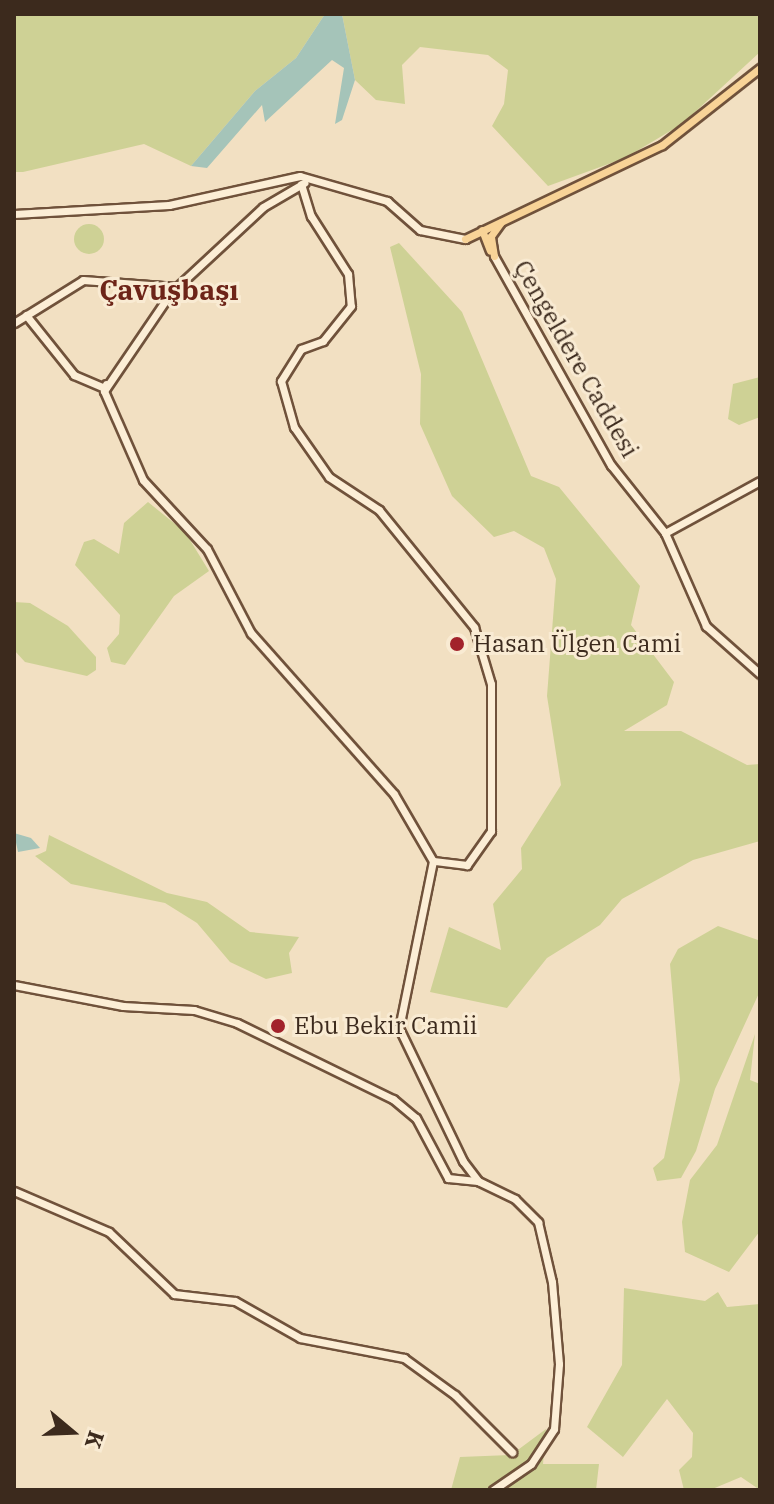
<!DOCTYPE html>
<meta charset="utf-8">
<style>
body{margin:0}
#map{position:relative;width:774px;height:1504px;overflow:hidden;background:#f2e0c2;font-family:"IBM Plex Serif",serif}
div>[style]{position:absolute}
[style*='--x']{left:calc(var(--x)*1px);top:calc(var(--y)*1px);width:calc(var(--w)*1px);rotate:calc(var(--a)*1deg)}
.green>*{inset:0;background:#ced195}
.round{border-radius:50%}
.water>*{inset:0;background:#a5c4b9}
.roads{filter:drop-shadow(2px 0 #70523b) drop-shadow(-2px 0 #70523b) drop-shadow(0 2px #70523b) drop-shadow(0 -2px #70523b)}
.secondary>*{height:7px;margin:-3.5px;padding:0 3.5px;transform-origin:3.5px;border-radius:3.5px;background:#fceed6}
.primary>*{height:7px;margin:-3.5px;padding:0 3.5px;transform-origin:3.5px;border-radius:3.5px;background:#f8d397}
.dots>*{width:22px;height:22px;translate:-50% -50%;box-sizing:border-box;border:4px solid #f9ebd3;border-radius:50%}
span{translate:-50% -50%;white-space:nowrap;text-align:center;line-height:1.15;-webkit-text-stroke:6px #f9ebd3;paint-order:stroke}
.street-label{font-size:24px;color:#3c2a1d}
.poi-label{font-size:24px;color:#3c2a1d}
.left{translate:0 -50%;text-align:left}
.quarter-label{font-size:28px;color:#6d2418;font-weight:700}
.frame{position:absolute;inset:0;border:16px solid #3c2a1d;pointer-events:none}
.north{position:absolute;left:32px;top:1392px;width:80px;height:80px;-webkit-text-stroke:6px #f9ebd3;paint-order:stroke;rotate:109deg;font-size:22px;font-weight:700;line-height:32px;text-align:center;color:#3c2a1d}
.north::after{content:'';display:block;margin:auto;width:28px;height:36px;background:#3c2a1d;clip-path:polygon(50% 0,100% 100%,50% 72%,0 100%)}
</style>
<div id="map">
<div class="green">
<i style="clip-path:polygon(14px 14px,325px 14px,296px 58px,255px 91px,191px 166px,144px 144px,23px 172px,14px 172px)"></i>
<i style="clip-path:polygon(342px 14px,760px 14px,760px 52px,682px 124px,625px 158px,548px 186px,492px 126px,504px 104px,508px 70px,488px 55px,420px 47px,402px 65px,405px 104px,376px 100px,355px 80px)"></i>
<i class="round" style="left:74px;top:224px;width:30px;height:30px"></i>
<i style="clip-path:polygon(399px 243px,462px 312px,531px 476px,559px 487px,640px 586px,631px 625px,674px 682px,667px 705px,624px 731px,681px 731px,747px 765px,760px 764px,760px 841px,693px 860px,622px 899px,600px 925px,547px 958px,507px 1008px,430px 992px,449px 927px,501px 950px,493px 904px,522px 869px,521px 848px,561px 785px,547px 696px,556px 579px,544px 548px,514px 531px,494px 537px,452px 496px,420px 424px,421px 374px,390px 247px)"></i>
<i style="clip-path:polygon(760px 377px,760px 417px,739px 425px,728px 419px,733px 384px)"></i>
<i style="clip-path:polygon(148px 502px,185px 532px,209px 571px,174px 596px,125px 665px,111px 662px,107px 648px,119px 634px,120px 615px,75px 565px,84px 542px,94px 539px,119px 554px,124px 523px)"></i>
<i style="clip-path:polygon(14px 602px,30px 603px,68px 626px,96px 657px,96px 670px,87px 676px,25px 662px,14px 650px)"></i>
<i style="clip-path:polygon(49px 835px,167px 893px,207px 902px,250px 932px,299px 937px,289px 953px,292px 973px,266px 979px,230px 962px,197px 923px,165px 903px,71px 884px,35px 856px,46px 851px)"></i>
<i style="clip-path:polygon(718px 926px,758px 940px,760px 991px,715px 1089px,696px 1151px,681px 1178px,657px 1181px,653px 1168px,664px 1158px,680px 1080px,670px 964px,678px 949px)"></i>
<i style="clip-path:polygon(755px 1034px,750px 1080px,760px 1084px,760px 1231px,729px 1272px,685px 1252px,682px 1222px,690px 1180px,717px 1145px)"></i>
<i style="clip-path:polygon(624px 1288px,705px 1301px,718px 1292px,727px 1307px,760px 1304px,760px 1490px,741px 1477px,710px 1490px,684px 1490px,679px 1470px,692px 1457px,693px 1433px,667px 1399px,623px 1457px,587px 1427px,622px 1365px)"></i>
<i style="clip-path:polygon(546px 1429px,543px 1464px,599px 1464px,596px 1490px,451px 1490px,460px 1457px,511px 1455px)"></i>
</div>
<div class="water">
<i style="clip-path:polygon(325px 14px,342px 14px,355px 80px,342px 120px,335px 124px,344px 68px,332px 60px,265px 122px,262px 105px,207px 168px,191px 166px,255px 91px,296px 58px)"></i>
<i style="clip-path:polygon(14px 833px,31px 838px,40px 848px,18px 852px)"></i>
</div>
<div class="roads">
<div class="secondary">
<i style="--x:301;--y:184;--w:34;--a:73"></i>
<i style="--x:311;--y:216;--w:69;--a:57.5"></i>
<i style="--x:348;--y:274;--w:32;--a:85"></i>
<i style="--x:351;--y:306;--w:45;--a:128.7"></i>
<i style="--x:323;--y:341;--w:23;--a:160"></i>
<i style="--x:301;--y:349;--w:38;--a:122"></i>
<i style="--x:281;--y:381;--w:48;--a:74.2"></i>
<i style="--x:294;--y:427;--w:61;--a:55"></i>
<i style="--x:329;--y:477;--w:60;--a:33.4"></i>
<i style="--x:379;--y:510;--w:151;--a:50.9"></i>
<i style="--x:474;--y:627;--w:59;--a:73.4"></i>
<i style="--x:491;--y:684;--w:147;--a:90"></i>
<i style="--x:491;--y:831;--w:42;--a:125.2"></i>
<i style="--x:467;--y:865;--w:34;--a:-173"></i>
<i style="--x:14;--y:214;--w:155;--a:-3.3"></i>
<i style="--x:169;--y:205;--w:134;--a:-12.5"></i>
<i style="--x:300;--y:176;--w:91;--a:16"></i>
<i style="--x:387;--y:201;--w:44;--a:41.3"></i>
<i style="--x:420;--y:230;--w:46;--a:11.3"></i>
<i style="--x:494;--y:256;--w:240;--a:60.8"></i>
<i style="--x:611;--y:465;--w:87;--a:51.5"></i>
<i style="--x:665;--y:533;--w:102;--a:66.2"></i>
<i style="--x:706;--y:626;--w:72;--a:41.6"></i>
<i style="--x:26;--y:315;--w:77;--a:51.3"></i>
<i style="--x:74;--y:375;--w:30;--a:23"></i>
<i style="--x:14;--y:323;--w:81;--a:-31.9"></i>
<i style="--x:83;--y:280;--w:94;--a:4.3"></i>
<i style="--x:177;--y:287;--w:117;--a:-42.9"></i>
<i style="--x:263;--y:207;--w:48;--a:-30.3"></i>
<i style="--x:106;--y:384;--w:7;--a:106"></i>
<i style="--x:104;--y:391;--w:125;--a:-55.8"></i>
<i style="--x:104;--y:391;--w:97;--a:66.3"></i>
<i style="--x:143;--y:480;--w:94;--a:47.2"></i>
<i style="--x:207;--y:549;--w:95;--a:62.4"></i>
<i style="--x:251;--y:633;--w:215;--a:48.4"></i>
<i style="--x:394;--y:794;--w:78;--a:59.8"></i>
<i style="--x:433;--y:861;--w:170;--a:101.5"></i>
<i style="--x:399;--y:1028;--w:148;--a:64.3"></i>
<i style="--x:463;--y:1161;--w:25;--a:53"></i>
<i style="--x:478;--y:1181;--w:41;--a:25.9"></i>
<i style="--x:515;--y:1199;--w:33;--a:45"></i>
<i style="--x:538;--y:1222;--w:62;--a:76.9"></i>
<i style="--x:552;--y:1282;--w:82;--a:85.1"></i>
<i style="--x:559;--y:1364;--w:65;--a:94.4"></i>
<i style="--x:554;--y:1429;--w:42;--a:123.3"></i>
<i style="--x:531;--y:1464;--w:46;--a:145.6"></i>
<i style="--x:665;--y:533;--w:108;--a:-28.7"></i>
<i style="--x:14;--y:985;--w:111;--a:10.9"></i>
<i style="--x:123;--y:1006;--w:71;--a:3.2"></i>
<i style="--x:194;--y:1010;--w:45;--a:16.8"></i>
<i style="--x:237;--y:1023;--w:174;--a:26"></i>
<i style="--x:393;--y:1099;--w:30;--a:40"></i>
<i style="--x:416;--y:1118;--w:68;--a:61.9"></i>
<i style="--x:448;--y:1178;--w:30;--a:6"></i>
<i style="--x:14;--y:1191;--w:103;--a:23.3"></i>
<i style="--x:109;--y:1232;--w:90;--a:43.6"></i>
<i style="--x:174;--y:1294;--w:61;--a:6.5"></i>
<i style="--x:235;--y:1301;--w:75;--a:29.6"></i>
<i style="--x:300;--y:1338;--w:106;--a:10.9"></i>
<i style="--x:404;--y:1358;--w:63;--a:36"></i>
<i style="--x:455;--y:1395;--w:81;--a:45"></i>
</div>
<div class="primary">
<i style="--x:482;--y:230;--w:22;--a:69"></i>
<i style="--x:465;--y:239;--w:218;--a:-25.5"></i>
<i style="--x:662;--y:145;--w:125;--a:-38.2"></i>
<i style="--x:494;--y:256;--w:20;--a:-99"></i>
<i style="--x:491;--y:236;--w:17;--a:-54"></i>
</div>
</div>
<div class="dots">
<i style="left:457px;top:644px;background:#a2222b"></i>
<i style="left:278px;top:1026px;background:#a2222b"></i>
</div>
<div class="street-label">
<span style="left:576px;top:359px;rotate:60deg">Çengeldere Caddesi</span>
</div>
<div class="poi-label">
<span class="left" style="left:473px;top:644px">Hasan Ülgen Cami</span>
<span class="left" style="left:294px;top:1026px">Ebu Bekir Camii</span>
</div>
<div class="quarter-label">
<span style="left:169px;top:290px">Çavuşbaşı</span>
</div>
<div class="frame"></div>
<div class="north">K</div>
</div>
